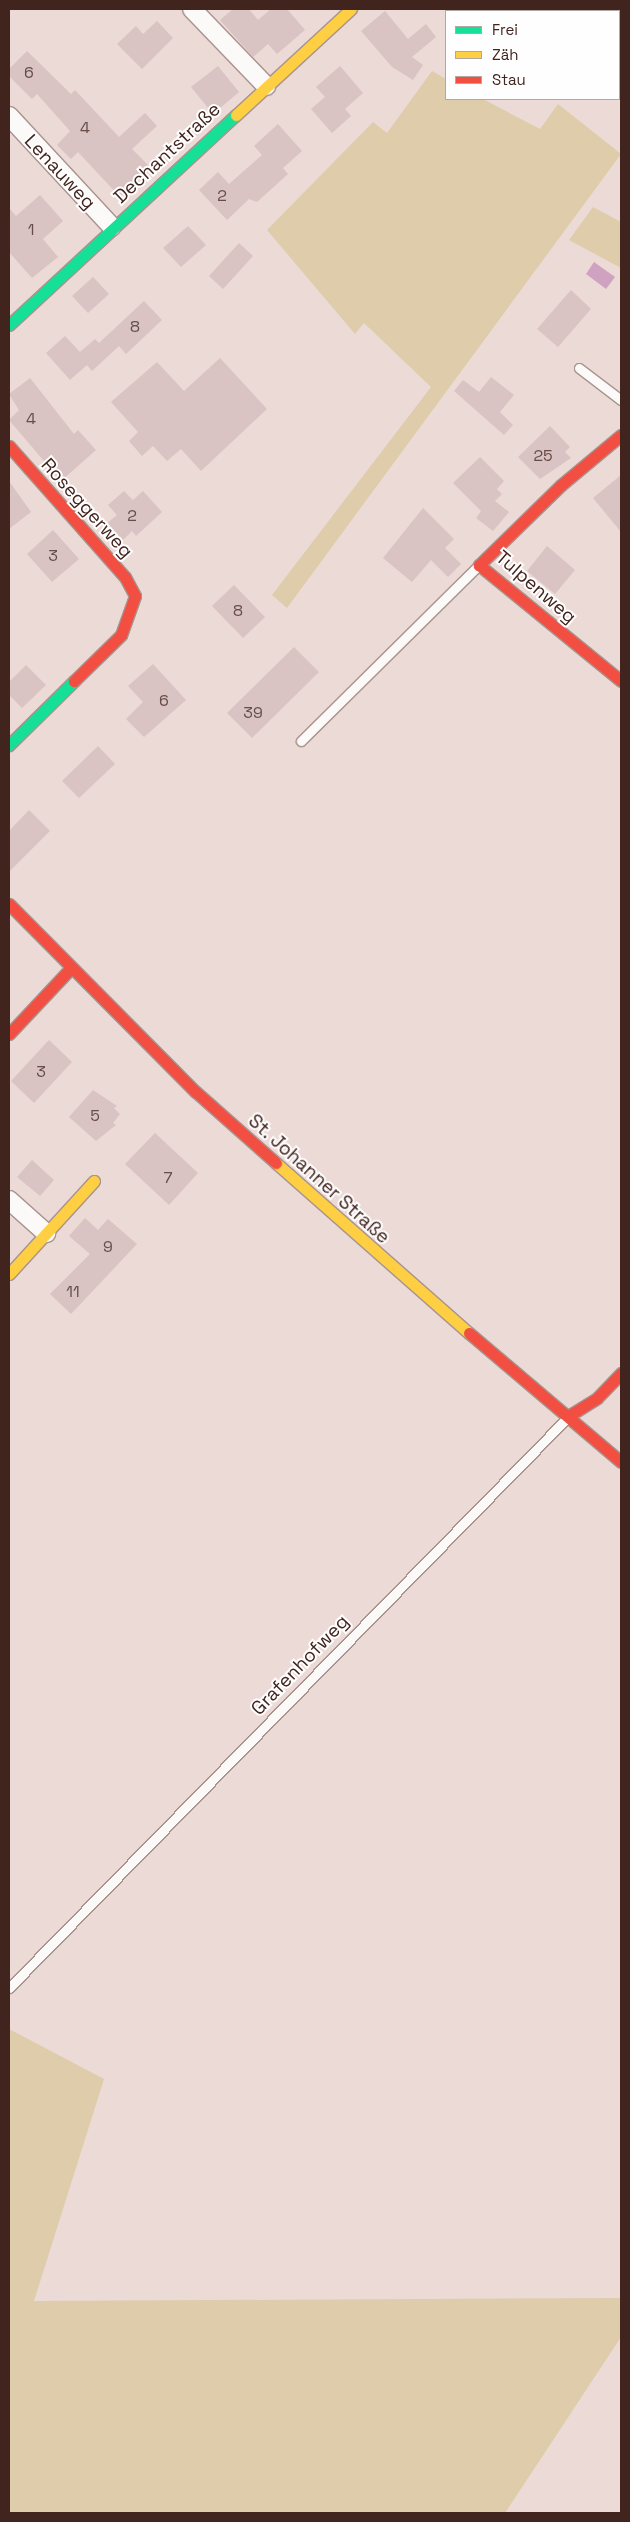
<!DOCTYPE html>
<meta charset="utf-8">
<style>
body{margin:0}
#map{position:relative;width:630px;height:2522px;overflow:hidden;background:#ecdad6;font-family:"Space Grotesk",sans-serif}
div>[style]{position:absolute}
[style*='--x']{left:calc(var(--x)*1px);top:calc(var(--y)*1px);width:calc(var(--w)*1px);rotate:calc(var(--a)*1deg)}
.green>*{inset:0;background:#deccab}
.water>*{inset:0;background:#cfa2c2}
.building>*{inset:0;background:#d9c3c3}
.roads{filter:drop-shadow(1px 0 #a8938e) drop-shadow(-1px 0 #a8938e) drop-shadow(0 1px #a8938e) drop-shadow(0 -1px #a8938e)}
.lane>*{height:9px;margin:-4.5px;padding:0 4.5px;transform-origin:4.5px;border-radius:4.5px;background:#fcf9f9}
.street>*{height:18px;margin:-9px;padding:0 9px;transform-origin:9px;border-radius:9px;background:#fcf9f9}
.fast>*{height:11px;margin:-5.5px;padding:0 5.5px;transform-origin:5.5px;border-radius:5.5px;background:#16e098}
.slow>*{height:11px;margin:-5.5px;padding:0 5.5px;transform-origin:5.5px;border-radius:5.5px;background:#ffcf43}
.jam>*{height:11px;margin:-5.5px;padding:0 5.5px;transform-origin:5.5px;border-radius:5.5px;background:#f24e42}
span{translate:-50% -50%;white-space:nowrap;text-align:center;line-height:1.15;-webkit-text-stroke:4px #fefefe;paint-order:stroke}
.number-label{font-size:16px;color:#684c47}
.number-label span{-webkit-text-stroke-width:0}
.street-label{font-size:19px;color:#42241e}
.frame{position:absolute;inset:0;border:10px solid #42241e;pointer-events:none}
.legend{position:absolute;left:445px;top:10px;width:175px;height:90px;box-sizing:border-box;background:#fefefe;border:1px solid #b3a7a4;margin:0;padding:6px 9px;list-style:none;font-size:15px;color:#42241e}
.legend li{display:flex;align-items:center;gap:10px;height:25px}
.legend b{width:25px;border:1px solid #b3a7a4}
</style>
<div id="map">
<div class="green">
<i style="clip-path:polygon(432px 71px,446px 79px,446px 99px,483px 99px,540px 129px,558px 104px,621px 154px,287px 608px,272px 595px,431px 387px,364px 323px,355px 334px,267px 230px,373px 122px,387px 133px)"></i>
<i style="clip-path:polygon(593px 207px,621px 222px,621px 268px,569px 240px)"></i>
<i style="clip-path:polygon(9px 2029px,104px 2079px,34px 2301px,621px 2298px,621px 2337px,505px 2513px,9px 2513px)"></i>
</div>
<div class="water">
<i style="clip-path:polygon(594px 262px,615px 277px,606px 289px,586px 274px)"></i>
</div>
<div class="building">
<i style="clip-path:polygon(233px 9px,249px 9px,258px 20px,271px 9px,287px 9px,305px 30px,277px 54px,268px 44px,253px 57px,220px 20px)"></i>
<i style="clip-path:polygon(385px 11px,408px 39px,426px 24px,436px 37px,412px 57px,423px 65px,413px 80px,392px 67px,361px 31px)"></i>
<i style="clip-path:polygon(157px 21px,173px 38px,142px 69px,117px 44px,136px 26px,143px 34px)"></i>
<i style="clip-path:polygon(27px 51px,71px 94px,75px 90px,119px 137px,145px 113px,157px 126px,132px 149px,151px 168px,120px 197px,78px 152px,71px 159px,57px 145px,70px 131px,37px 94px,32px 99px,9px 76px,9px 69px)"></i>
<i style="clip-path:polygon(218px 66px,239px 92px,213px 114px,191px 87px)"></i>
<i style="clip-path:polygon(340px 66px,363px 93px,345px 109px,351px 116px,332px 133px,311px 109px,325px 97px,316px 87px)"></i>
<i style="clip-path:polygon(278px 124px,302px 151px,283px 168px,288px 174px,257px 202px,249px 199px,227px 220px,199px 190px,218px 172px,229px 184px,262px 155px,254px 146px)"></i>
<i style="clip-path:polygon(40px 195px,63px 221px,43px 239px,58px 257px,32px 278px,9px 252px,9px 208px,16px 216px)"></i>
<i style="clip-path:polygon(188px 226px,206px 245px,181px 267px,163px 248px)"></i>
<i style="clip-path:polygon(239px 243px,253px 256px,223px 289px,209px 276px)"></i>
<i style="clip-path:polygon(93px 277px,109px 294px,88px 313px,72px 296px)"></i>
<i style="clip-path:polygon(571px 290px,591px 309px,558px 347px,537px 329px)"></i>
<i style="clip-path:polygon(144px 301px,162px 320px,126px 354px,119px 346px,92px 371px,87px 365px,70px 380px,46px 353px,65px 336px,80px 352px,95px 339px,99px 343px)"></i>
<i style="clip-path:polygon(220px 358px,267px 409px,201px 471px,181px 449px,167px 461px,153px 446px,142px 456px,129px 441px,138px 432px,111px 402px,157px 362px,184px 391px)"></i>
<i style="clip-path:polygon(491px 377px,514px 395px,500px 412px,513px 425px,504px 435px,454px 391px,463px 380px,479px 392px)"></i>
<i style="clip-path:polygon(30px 378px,74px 434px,78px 430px,96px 450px,61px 481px,9px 420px,19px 410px,9px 394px)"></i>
<i style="clip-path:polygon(550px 426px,570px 447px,565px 452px,571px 458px,540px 479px,518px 457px)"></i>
<i style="clip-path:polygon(480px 457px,504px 481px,497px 489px,502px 494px,495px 501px,509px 512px,493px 531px,476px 518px,481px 511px,453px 483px)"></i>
<i style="clip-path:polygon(621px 475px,621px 532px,593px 498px)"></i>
<i style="clip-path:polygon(9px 481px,31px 512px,9px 529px)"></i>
<i style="clip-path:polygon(124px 491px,133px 500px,143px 491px,162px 512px,136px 536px,132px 531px,122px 541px,106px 524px,117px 515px,108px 505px)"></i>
<i style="clip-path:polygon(423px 508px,454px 539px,445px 548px,461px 564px,448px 577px,431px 560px,412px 582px,383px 558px)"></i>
<i style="clip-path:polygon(53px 530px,79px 559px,52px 582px,27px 554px)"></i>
<i style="clip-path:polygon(547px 546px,575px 570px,555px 594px,527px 571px)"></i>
<i style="clip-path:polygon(234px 585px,265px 617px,243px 638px,212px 606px)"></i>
<i style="clip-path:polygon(294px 647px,319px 672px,252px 738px,227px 713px)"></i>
<i style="clip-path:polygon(153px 664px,186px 700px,144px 737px,126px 719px,143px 702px,128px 686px)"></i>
<i style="clip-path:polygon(26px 665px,46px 685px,22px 708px,9px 695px,9px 682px)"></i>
<i style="clip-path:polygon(98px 746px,115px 764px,79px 798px,62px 781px)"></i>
<i style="clip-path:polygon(29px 810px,50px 831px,9px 872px,9px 831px)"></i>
<i style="clip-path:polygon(49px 1040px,72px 1062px,34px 1103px,11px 1081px)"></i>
<i style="clip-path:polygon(93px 1090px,117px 1106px,114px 1108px,120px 1114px,113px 1123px,116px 1125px,96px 1141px,69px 1117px)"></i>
<i style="clip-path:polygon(155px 1133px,198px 1173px,169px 1205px,125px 1164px)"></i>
<i style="clip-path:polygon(32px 1160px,54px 1180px,40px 1196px,17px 1177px)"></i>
<i style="clip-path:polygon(85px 1218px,98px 1230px,108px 1219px,137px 1244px,71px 1314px,50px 1294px,90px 1254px,69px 1236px)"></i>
</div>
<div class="roads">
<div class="lane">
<i style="--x:579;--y:368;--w:53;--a:37.3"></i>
<i style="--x:301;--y:741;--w:250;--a:-44.7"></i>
<i style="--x:9;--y:1988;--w:799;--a:-45.61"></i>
</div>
<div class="street">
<i style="--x:192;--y:9;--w:107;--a:46.1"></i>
<i style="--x:9;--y:116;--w:151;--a:47.1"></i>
<i style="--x:9;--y:1200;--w:50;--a:41.7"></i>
</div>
<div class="fast">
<i style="--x:9;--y:325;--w:309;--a:-42.8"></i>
<i style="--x:9;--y:745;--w:91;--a:-44.6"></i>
</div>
<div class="slow">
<i style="--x:236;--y:115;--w:156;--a:-42.7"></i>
<i style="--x:276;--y:1163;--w:257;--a:41.4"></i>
<i style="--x:9;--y:1274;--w:126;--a:-47.6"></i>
</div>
<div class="jam">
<i style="--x:621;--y:435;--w:78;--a:140.2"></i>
<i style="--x:561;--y:485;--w:115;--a:135.7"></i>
<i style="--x:479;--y:565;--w:183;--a:39.2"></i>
<i style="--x:9;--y:446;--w:175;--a:48.5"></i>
<i style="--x:125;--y:577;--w:21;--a:62"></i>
<i style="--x:135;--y:596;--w:41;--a:109.7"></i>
<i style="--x:121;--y:635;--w:66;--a:135.6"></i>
<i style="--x:9;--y:904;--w:265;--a:45.2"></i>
<i style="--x:196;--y:1092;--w:107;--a:41.6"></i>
<i style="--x:9;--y:1034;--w:89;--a:-46.8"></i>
<i style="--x:469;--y:1333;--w:199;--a:40.3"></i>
<i style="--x:570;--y:1415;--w:32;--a:-32"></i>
<i style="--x:597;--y:1398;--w:35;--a:-46"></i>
</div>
</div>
<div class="number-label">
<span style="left:29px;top:73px">6</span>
<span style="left:85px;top:128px">4</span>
<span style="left:222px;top:196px">2</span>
<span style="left:31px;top:230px">1</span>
<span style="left:135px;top:327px">8</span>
<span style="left:31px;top:419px">4</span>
<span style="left:543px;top:456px">25</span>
<span style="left:132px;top:516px">2</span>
<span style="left:53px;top:556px">3</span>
<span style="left:238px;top:611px">8</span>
<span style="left:164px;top:701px">6</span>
<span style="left:253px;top:713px">39</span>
<span style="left:41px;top:1072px">3</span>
<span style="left:95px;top:1116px">5</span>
<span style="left:168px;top:1178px">7</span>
<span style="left:108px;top:1247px">9</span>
<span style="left:73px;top:1292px">11</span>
</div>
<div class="street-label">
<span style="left:167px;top:153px;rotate:-43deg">Dechantstraße</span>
<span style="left:60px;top:172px;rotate:47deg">Lenauweg</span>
<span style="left:87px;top:508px;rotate:48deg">Roseggerweg</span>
<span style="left:536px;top:587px;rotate:41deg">Tulpenweg</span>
<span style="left:319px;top:1179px;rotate:42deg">St. Johanner Straße</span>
<span style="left:300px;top:1665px;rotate:-46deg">Grafenhofweg</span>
</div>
<div class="frame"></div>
<ul class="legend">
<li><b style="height:6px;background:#16e098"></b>Frei</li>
<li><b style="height:6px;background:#ffcf43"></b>Zäh</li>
<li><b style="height:6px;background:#f24e42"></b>Stau</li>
</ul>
</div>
